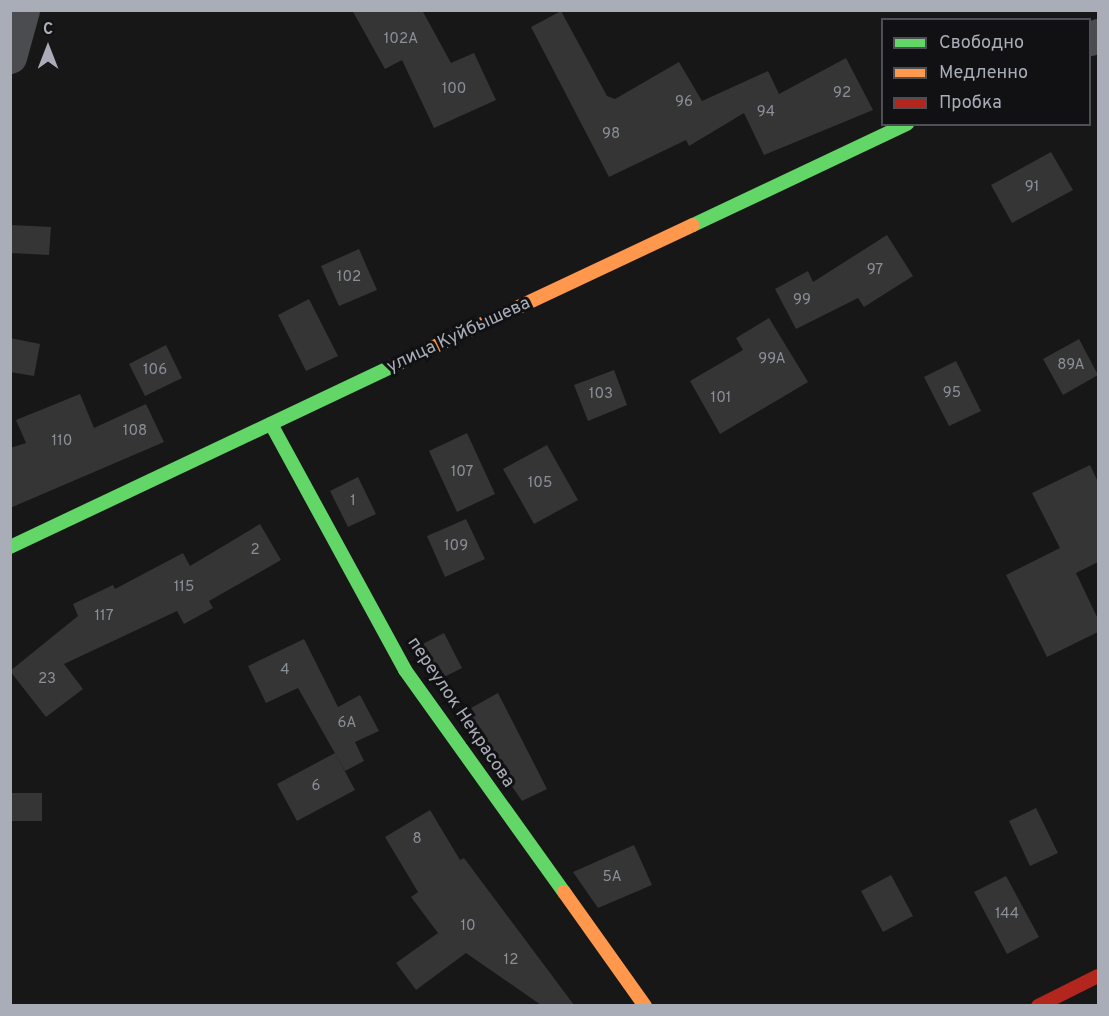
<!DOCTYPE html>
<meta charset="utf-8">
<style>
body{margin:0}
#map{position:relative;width:1109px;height:1016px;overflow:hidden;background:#171717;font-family:Overpass,sans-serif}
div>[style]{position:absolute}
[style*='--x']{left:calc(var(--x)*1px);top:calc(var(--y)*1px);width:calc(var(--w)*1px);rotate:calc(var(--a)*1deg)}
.building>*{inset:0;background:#353536}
.street>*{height:33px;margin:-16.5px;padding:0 16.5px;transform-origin:16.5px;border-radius:16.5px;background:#4b4c50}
.fast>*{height:14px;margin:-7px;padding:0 7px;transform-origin:7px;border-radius:7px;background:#63d668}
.slow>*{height:14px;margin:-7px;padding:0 7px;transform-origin:7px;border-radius:7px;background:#ff974d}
.jam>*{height:14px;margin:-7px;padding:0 7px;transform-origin:7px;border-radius:7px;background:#b3261e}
span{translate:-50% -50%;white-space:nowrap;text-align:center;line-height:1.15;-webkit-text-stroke:6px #111113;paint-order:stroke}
.number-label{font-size:15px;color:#8b8f98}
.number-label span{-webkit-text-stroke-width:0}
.street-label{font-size:18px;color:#a8adb8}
.frame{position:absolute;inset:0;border:12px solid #a8adb8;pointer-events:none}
.legend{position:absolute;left:881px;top:18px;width:210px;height:108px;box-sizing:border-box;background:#111113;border:2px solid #4d4f55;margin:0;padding:8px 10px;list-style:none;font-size:18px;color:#a8adb8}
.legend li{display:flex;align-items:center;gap:12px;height:30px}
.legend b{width:30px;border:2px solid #4d4f55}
.north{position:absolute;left:18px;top:18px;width:60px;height:60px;-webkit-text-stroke:4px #111113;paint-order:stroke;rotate:0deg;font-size:16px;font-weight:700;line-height:24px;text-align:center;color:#a8adb8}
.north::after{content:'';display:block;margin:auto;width:21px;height:27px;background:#a8adb8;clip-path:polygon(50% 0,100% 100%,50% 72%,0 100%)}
</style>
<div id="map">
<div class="building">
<i style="clip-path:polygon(352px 10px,422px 10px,451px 63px,474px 53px,496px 100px,434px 128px,402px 60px,385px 69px)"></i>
<i style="clip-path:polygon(561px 11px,607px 96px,615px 99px,679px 62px,702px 101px,768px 71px,779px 94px,846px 58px,873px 110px,764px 155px,744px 113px,689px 146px,686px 140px,609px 177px,531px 27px)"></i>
<i style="clip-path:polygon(1051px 152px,1073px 190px,1012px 223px,991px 185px)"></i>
<i style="clip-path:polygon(11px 225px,51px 227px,49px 255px,10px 253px)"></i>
<i style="clip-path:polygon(887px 235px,913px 276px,864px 307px,858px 298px,796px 329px,775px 289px,808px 271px,813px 282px)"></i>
<i style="clip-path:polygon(359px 249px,377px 290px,339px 306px,321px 266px)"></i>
<i style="clip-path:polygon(309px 299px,338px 356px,306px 371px,278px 315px)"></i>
<i style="clip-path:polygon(769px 318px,808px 382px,720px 434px,690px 381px,743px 350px,736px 338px)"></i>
<i style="clip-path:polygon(10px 338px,40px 344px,34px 376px,10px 372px)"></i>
<i style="clip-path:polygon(1079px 339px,1098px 375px,1063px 395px,1043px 359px)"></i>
<i style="clip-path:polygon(166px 345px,182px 378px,145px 396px,129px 364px)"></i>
<i style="clip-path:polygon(956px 361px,981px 411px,949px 426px,924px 377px)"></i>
<i style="clip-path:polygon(614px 370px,627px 405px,588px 421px,574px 385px)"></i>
<i style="clip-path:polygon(80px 394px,94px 428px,146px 404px,164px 442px,10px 508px,10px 448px,26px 443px,16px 420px)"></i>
<i style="clip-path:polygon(467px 433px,495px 494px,457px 512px,429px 451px)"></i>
<i style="clip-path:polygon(547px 445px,578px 500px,534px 524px,503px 469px)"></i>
<i style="clip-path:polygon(1090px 465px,1098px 482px,1098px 562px,1076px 573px,1098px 619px,1098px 632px,1047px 657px,1006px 575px,1060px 548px,1032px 493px)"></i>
<i style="clip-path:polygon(358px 477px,376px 514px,348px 527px,330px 491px)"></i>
<i style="clip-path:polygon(466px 519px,485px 559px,445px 577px,427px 536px)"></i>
<i style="clip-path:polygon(260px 524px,281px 560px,209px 601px,213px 608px,184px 624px,177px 611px,64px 664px,83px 689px,46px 717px,10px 671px,78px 616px,73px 604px,113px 585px,115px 589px,183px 553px,190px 566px)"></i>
<i style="clip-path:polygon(444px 633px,462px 668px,436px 681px,415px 648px)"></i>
<i style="clip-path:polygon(304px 639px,338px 707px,360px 695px,379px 731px,355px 742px,364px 761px,345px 771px,298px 688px,266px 703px,248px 666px)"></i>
<i style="clip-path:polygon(498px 693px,547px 789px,522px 801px,462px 713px)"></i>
<i style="clip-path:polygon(335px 753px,355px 790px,297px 821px,277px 784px)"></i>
<i style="clip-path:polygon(10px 793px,42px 793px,42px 821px,10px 821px)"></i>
<i style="clip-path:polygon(1036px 808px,1058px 853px,1030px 866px,1009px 821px)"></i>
<i style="clip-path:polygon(430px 810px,460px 860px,464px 858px,574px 1005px,541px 1005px,466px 953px,416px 990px,396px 963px,438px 933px,411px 897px,418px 892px,385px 837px)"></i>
<i style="clip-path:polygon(634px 845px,652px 885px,598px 908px,573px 872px)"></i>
<i style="clip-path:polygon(891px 875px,913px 916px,883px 932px,861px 891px)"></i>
<i style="clip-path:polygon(1006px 876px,1039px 937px,1007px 954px,974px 892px)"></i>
</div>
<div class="street">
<i style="--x:1090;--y:39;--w:9;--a:-27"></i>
<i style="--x:10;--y:57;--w:49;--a:-74.5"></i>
</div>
<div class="fast">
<i style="--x:693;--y:225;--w:237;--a:-25.3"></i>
<i style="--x:271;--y:424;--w:280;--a:61.4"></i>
<i style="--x:405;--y:670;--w:273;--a:54.4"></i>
<i style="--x:10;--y:547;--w:457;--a:-25.3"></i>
</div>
<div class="slow">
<i style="--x:423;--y:352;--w:298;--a:-25.2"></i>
<i style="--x:564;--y:892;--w:140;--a:54.6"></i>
</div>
<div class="jam">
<i style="--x:1038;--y:1006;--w:67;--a:-26.6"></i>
</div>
<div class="number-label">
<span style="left:401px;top:40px">102А</span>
<span style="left:454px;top:90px">100</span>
<span style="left:842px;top:94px">92</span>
<span style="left:684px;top:103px">96</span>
<span style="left:766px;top:113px">94</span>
<span style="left:611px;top:135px">98</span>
<span style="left:1032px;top:188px">91</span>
<span style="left:875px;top:271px">97</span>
<span style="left:349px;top:278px">102</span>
<span style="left:802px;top:301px">99</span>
<span style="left:772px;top:360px">99А</span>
<span style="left:1071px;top:366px">89А</span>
<span style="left:155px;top:371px">106</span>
<span style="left:952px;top:394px">95</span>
<span style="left:601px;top:395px">103</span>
<span style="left:721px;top:399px">101</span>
<span style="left:135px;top:432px">108</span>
<span style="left:62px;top:442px">110</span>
<span style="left:462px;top:473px">107</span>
<span style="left:540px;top:484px">105</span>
<span style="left:353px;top:502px">1</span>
<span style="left:456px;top:547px">109</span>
<span style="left:255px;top:551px">2</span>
<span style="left:184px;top:588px">115</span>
<span style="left:104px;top:617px">117</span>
<span style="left:285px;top:671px">4</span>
<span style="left:47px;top:680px">23</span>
<span style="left:347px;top:724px">6А</span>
<span style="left:316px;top:787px">6</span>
<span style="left:417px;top:840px">8</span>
<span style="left:612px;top:878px">5А</span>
<span style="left:1007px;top:915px">144</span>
<span style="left:468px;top:927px">10</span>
<span style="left:511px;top:961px">12</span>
</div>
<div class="street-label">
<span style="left:459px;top:336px;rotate:-25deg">улица Куйбышева</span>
<span style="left:460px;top:713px;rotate:56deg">переулок Некрасова</span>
</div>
<div class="frame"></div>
<ul class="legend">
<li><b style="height:8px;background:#63d668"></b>Свободно</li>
<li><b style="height:8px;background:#ff974d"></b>Медленно</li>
<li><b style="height:8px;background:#b3261e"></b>Пробка</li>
</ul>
<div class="north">С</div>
</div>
